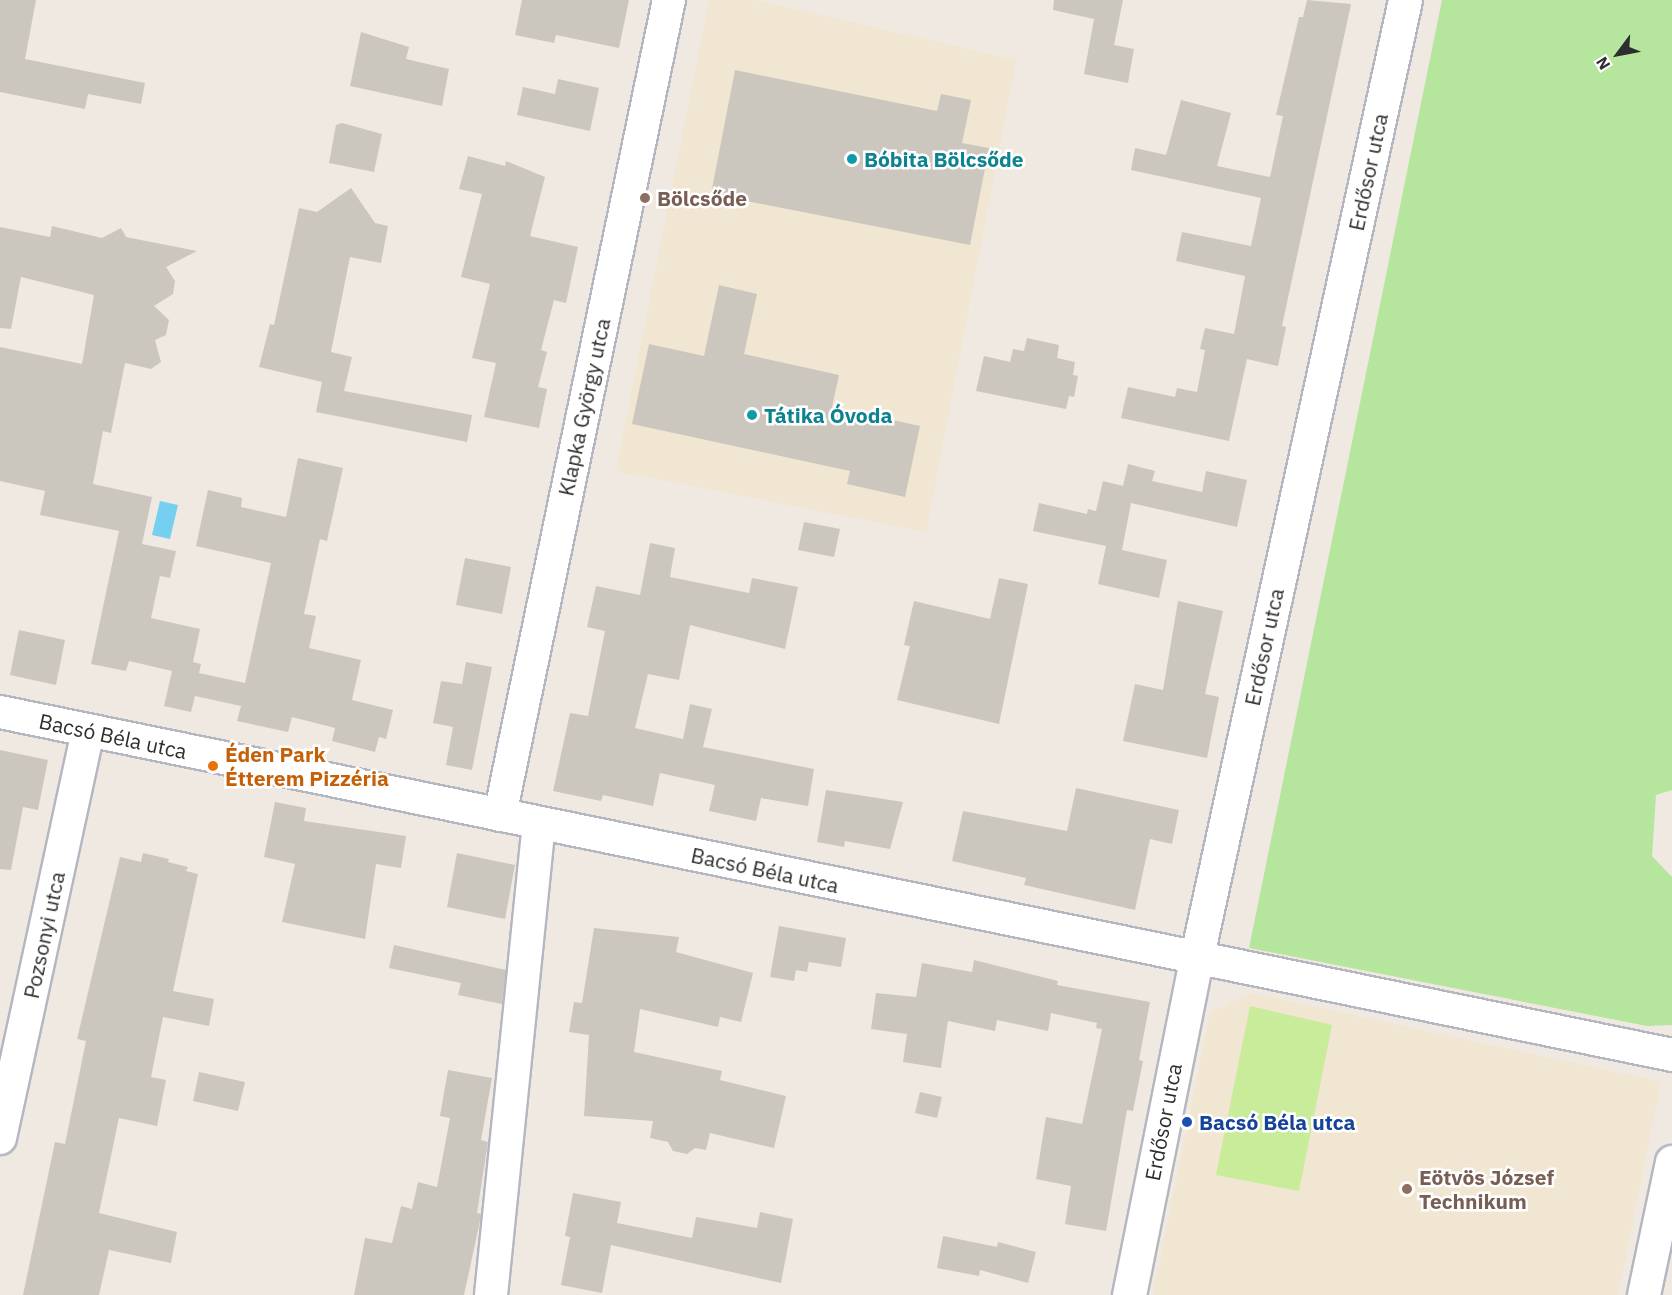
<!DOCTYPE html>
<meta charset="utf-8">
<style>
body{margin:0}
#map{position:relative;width:1672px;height:1295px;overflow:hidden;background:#efe9e1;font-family:"IBM Plex Sans",sans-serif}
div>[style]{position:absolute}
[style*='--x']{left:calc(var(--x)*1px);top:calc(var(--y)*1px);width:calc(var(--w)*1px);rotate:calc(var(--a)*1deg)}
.education>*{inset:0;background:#f0e6d1}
.green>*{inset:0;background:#b6e59e}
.pitch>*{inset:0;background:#c9ec9a}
.water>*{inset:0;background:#75cff0}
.building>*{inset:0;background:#cbc7bf}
.roads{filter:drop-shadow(2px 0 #b4b7c1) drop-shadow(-2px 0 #b4b7c1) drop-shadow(0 2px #b4b7c1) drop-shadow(0 -2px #b4b7c1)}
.minor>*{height:32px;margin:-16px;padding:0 16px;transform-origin:16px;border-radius:16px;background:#fff}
.tertiary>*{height:33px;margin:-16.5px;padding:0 16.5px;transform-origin:16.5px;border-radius:16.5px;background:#fff}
.dots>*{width:16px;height:16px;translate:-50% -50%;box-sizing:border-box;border:3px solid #fff;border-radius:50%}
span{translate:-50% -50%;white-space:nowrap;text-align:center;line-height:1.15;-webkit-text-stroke:5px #fff;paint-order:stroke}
.culture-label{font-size:21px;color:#0d838f;font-weight:700}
.left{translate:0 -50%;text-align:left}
.street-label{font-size:21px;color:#2e2e2e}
.education-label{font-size:21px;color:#785e54;font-weight:700}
.food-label{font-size:21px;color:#c56008;font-weight:700}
.transit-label{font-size:21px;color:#164399;font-weight:700}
.north{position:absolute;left:1588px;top:24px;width:60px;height:60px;-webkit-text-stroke:4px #fff;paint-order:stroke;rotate:238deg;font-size:16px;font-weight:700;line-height:24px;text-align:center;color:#2e2e2e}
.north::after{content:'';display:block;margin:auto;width:21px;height:27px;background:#2e2e2e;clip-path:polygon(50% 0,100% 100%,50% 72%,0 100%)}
</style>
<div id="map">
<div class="education">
<i style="clip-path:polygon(709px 0,756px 0,1016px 60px,926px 532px,616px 471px)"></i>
<i style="clip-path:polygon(1251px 993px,1661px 1082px,1618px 1295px,1153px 1295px,1210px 1013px)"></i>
</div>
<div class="green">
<i style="clip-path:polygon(1442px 0,1672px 0,1672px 790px,1656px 795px,1652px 856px,1672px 877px,1672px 1025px,1647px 1026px,1249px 948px)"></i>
</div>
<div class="pitch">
<i style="clip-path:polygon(1250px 1006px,1332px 1025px,1299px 1191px,1216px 1175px)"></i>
</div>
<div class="water">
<i style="clip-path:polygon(160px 501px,178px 505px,170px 539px,152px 535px)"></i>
</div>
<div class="building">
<i style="clip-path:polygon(0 0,36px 0,25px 59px,145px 83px,141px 104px,88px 94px,85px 109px,0 92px)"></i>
<i style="clip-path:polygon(522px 0,629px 0,619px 48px,556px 35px,554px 43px,515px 35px)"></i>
<i style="clip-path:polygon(1054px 0,1123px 0,1114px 45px,1134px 49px,1128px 83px,1084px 74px,1094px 19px,1053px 10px)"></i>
<i style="clip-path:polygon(1307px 0,1351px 4px,1282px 326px,1286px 327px,1278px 366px,1247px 359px,1229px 441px,1121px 418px,1128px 387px,1175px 397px,1177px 388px,1197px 392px,1205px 350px,1200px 349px,1205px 328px,1234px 334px,1245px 276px,1176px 261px,1182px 232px,1251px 246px,1261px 198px,1131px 170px,1135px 148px,1166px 155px,1181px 100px,1231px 113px,1217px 166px,1270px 177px,1283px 116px,1276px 115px,1299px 17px,1303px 17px)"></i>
<i style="clip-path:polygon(361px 32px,409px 47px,406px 59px,449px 69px,442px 106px,350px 86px)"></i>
<i style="clip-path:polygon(735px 70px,937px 111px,941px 94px,971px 100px,962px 143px,989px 148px,970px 245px,711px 194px)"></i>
<i style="clip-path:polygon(558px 79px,599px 88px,590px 131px,517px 115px,523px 87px,555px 94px)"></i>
<i style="clip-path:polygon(342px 123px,382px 134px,374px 172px,329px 163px,336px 125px)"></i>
<i style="clip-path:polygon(468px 156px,505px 166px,506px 161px,545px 177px,530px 236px,578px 247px,566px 303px,554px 300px,541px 350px,547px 352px,538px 387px,547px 389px,539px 428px,484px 417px,496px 363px,472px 358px,490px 284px,461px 277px,482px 194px,459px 189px)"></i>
<i style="clip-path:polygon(351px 188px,375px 223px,388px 226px,381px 263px,350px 257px,331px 352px,352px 357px,344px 391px,472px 415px,467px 442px,316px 412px,322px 382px,259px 367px,270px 324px,274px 325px,299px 208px,317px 212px)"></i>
<i style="clip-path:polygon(52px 226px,102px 238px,121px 228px,126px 237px,197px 251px,166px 267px,175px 281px,173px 294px,154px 306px,169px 320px,166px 335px,155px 340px,161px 362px,151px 369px,125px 363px,111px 433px,103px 431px,93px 484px,152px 497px,142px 544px,176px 551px,170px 578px,160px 576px,151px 618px,200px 629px,193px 662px,201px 664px,199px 673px,245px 683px,271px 563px,196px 546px,208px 490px,242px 498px,241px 507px,286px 517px,298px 458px,343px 468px,327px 541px,320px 539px,304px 614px,316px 616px,309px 648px,361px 660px,352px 700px,393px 710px,386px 739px,379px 737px,375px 752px,332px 741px,335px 728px,292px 717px,288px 732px,237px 721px,241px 706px,195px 696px,191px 712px,164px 706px,172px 671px,129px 661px,126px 671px,91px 664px,119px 531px,40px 515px,45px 491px,0 481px,0 347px,82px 364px,94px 295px,21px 277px,11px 329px,0 328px,0 227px,50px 237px)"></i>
<i style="clip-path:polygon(719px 285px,757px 294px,744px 354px,839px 375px,832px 407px,920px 426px,905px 497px,847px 484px,850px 471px,632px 424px,649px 344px,704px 356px)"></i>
<i style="clip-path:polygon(1027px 338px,1059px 345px,1057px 358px,1075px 362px,1073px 375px,1078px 376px,1074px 397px,1069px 396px,1066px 409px,976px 391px,984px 356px,1010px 362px,1013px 349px,1024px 351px)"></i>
<i style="clip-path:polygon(1128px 464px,1155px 471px,1152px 481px,1202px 492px,1206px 471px,1247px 480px,1237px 527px,1131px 503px,1122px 550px,1167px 560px,1159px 598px,1098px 584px,1106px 546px,1033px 531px,1039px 503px,1087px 514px,1088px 509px,1096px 511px,1103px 481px,1123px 486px)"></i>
<i style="clip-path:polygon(804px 522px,840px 529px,834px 557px,798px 550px)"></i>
<i style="clip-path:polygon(650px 543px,675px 548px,670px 577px,749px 593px,752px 578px,798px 587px,785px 649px,690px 625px,679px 680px,648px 674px,635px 728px,683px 739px,690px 704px,712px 709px,703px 747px,814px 769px,808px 806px,761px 798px,756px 821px,709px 811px,715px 785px,660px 773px,653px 806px,603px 795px,601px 801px,553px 791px,570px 713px,588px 716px,605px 631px,587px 627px,596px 586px,640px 595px)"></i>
<i style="clip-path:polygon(465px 558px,511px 567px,502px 614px,456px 605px)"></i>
<i style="clip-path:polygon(999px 578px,1028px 584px,999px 724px,897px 700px,910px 646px,904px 645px,914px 601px,990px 619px)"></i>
<i style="clip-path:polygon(1178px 601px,1223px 611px,1205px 694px,1219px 697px,1207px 758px,1123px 741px,1135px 684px,1163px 690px)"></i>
<i style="clip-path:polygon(19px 630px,65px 640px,56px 685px,10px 675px)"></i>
<i style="clip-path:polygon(466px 662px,492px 667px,472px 770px,446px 765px,453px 727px,433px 723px,441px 681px,462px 684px)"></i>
<i style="clip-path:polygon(0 750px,48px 760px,38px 810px,23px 807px,11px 870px,0 869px)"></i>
<i style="clip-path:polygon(1076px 788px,1179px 810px,1172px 844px,1150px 839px,1135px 910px,1024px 885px,1026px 878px,952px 861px,963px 811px,1067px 831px)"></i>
<i style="clip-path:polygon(826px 790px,903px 802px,890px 849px,845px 841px,844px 847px,817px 842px)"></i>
<i style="clip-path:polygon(275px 802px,306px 808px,304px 821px,406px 836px,401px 868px,376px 864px,365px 939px,282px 922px,295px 864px,264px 857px)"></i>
<i style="clip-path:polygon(143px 853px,169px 859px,168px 862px,188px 867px,186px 871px,198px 874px,173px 991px,214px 999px,209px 1026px,163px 1017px,151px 1077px,166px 1080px,157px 1126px,119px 1118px,99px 1213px,177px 1232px,171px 1263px,109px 1250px,99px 1295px,23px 1295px,55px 1142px,65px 1144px,86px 1041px,77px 1039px,120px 857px,141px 862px)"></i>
<i style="clip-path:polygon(457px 853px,515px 865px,505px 919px,447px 907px)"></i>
<i style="clip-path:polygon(779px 926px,846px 938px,841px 967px,809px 962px,807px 972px,796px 970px,794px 981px,770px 977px)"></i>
<i style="clip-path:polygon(594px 928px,679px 937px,676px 952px,753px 973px,741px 1022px,720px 1017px,718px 1027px,640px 1009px,634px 1052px,722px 1071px,720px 1080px,786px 1096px,774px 1148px,710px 1133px,706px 1150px,695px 1148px,687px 1154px,673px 1151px,668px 1142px,650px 1138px,653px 1121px,584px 1116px,589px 1035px,569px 1032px,574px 1002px,582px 1003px)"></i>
<i style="clip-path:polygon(394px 945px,506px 970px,502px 1004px,458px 995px,461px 983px,389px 968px)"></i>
<i style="clip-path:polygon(974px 960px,1058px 981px,1057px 985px,1150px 1002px,1139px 1060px,1143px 1061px,1133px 1111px,1127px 1110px,1106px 1231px,1065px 1224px,1071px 1186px,1036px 1179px,1046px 1117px,1082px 1124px,1102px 1029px,1096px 1028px,1097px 1023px,1051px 1013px,1048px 1031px,997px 1020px,995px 1031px,948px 1021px,941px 1068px,903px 1062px,907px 1034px,871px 1029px,876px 993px,916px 997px,922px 963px,972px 972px)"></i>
<i style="clip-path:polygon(448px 1070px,492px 1078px,481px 1140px,488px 1142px,477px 1213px,481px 1214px,480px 1221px,464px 1295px,354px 1295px,365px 1238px,392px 1243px,401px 1206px,412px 1209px,418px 1182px,437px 1187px,450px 1118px,440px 1116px)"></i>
<i style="clip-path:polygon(199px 1072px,245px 1082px,238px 1111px,193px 1101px)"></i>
<i style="clip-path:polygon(920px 1092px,942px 1097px,937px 1118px,915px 1113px)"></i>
<i style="clip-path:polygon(573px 1193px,621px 1202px,617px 1223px,692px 1238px,696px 1217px,757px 1228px,760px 1212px,793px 1219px,781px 1283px,611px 1245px,602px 1293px,561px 1285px,570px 1237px,565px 1236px)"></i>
<i style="clip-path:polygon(943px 1236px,997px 1247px,998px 1242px,1036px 1252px,1028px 1283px,980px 1270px,979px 1276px,937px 1268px)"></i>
</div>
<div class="roads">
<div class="minor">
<i style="--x:0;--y:712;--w:1707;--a:11.59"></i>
<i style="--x:500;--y:815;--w:832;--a:-78.29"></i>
<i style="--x:0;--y:1138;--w:416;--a:-77.8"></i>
<i style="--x:491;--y:1295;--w:474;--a:-84.2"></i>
<i style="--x:1644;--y:1295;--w:136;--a:-78.1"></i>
</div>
<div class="tertiary">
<i style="--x:1129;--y:1295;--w:342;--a:-78.7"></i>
<i style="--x:1196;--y:960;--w:982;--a:-77.72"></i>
</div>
</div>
<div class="dots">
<i style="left:852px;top:159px;background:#0f9aa8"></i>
<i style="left:645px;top:198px;background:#8d6e63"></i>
<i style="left:752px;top:415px;background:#0f9aa8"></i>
<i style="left:213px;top:766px;background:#e8710a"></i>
<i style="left:1187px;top:1122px;background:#1a4fb4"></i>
<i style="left:1407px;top:1189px;background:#8d6e63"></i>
</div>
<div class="culture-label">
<span class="left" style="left:864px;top:159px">Bóbita Bölcsőde</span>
<span class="left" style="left:764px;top:415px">Tátika Óvoda</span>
</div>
<div class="street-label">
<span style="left:1368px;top:172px;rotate:-78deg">Erdősor utca</span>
<span style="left:584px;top:407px;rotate:-78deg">Klapka György utca</span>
<span style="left:1264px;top:647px;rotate:-78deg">Erdősor utca</span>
<span style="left:113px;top:736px;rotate:12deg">Bacsó Béla utca</span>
<span style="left:765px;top:870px;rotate:12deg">Bacsó Béla utca</span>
<span style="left:44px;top:935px;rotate:-78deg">Pozsonyi utca</span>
<span style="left:1163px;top:1122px;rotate:-79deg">Erdősor utca</span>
</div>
<div class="education-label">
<span class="left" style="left:657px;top:198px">Bölcsőde</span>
<span class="left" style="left:1419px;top:1189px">Eötvös József<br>Technikum</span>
</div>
<div class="food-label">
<span class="left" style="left:225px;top:766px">Éden Park<br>Étterem Pizzéria</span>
</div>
<div class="transit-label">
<span class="left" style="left:1199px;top:1122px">Bacsó Béla utca</span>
</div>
<div class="north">N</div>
</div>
